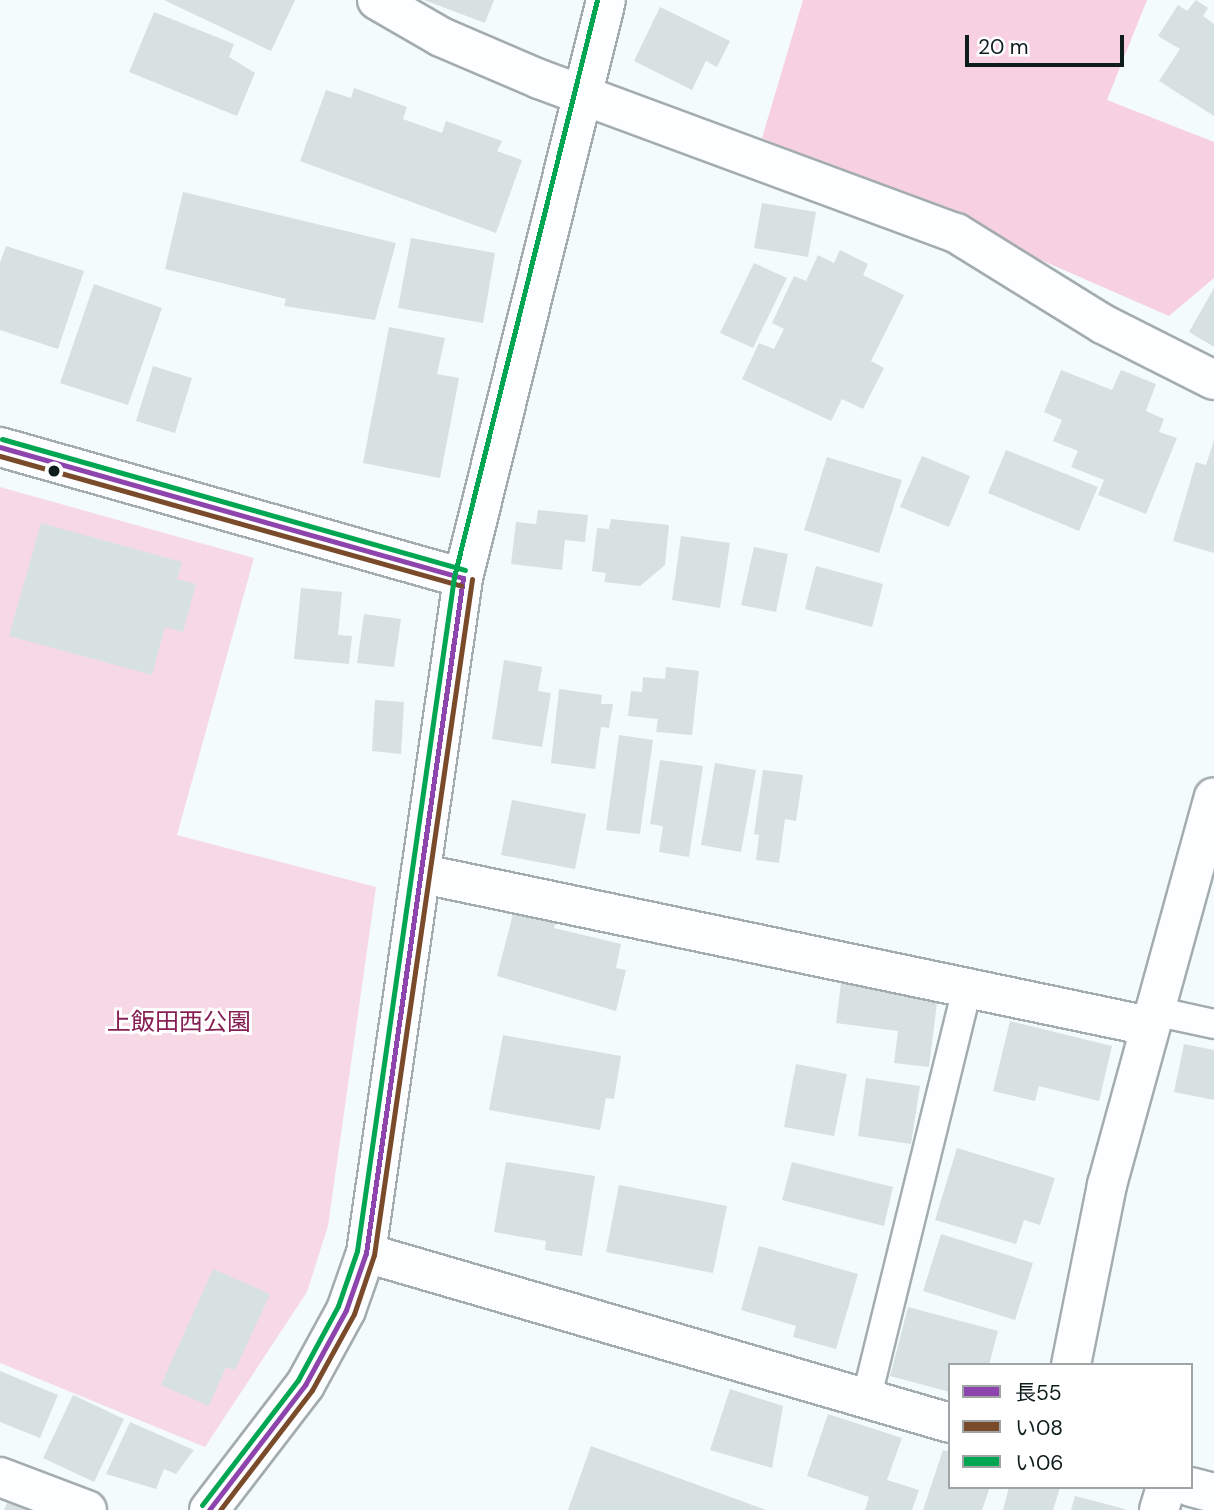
<!DOCTYPE html>
<meta charset="utf-8">
<style>
body{margin:0}
#map{position:relative;width:1214px;height:1510px;overflow:hidden;background:#f4fbfc;font-family:"DM Sans","Noto Sans JP",sans-serif}
div>[style]{position:absolute}
[style*='--x']{left:calc(var(--x)*1px);top:calc(var(--y)*1px);width:calc(var(--w)*1px);rotate:calc(var(--a)*1deg)}
.green>*{inset:0;background:#f7d9e6}
.forest>*{inset:0;background:#f7d1e1}
.building>*{inset:0;background:#d7e1e2}
.roads{filter:drop-shadow(2px 0 #a4adae) drop-shadow(-2px 0 #a4adae) drop-shadow(0 2px #a4adae) drop-shadow(0 -2px #a4adae)}
.lane>*{height:28px;margin:-14px;padding:0 14px;transform-origin:14px;border-radius:14px;background:#fdfeff}
.street>*{height:38px;margin:-19px;padding:0 19px;transform-origin:19px;border-radius:19px;background:#fdfeff}
.secondary>*{height:38px;margin:-19px;padding:0 19px;transform-origin:19px;border-radius:19px;background:#fdfeff}
.bus-1>*{height:5px;margin:-2.5px;padding:0 2.5px;transform-origin:2.5px;border-radius:2.5px;background:#8e44ad}
.bus-2>*{height:5px;margin:-2.5px;padding:0 2.5px;transform-origin:2.5px;border-radius:2.5px;background:#7a4b2a}
.bus-3>*{height:5px;margin:-2.5px;padding:0 2.5px;transform-origin:2.5px;border-radius:2.5px;background:#00a651}
.dots>*{width:19px;height:19px;translate:-50% -50%;box-sizing:border-box;border:4px solid #fff;border-radius:50%}
span{translate:-50% -50%;white-space:nowrap;text-align:center;line-height:1.15;-webkit-text-stroke:6px #fff;paint-order:stroke}
.park-label{font-size:24px;color:#861f53}
.legend{position:absolute;left:948px;top:1363px;width:245px;height:126px;box-sizing:border-box;background:#fff;border:2px solid #9fa4a4;margin:0;padding:9px 12px;list-style:none;font-size:21px;color:#0e1c1c}
.legend li{display:flex;align-items:center;gap:14px;height:35px}
.legend b{width:35px;border:2px solid #9fa4a4}
.scale{position:absolute;left:965px;top:35px;width:159px;height:32px;box-sizing:border-box;border:4px solid #0e1c1c;border-top:0;padding-left:9px;font-size:21px;line-height:24px;white-space:nowrap;color:#0e1c1c;-webkit-text-stroke:5px #fff;paint-order:stroke}
</style>
<div id="map">
<div class="green">
<i style="clip-path:polygon(0 487px,254px 558px,177px 835px,376px 887px,328px 1226px,307px 1292px,205px 1447px,0 1363px)"></i>
</div>
<div class="forest">
<i style="clip-path:polygon(803px 0,1147px 0,1107px 100px,1214px 142px,1214px 278px,1169px 316px,762px 138px)"></i>
</div>
<div class="building">
<i style="clip-path:polygon(164px 0,295px 0,271px 51px)"></i>
<i style="clip-path:polygon(424px 0,494px 0,485px 23px)"></i>
<i style="clip-path:polygon(1196px 0,1208px 8px,1203px 16px,1214px 24px,1214px 116px,1159px 81px,1180px 49px,1158px 36px,1178px 5px,1187px 11px)"></i>
<i style="clip-path:polygon(660px 7px,730px 41px,717px 67px,706px 61px,692px 90px,634px 61px)"></i>
<i style="clip-path:polygon(154px 12px,234px 44px,229px 57px,255px 73px,237px 116px,129px 72px)"></i>
<i style="clip-path:polygon(354px 88px,407px 107px,403px 119px,442px 133px,446px 121px,502px 141px,497px 151px,522px 160px,496px 233px,300px 161px,326px 90px,351px 98px)"></i>
<i style="clip-path:polygon(183px 192px,396px 243px,375px 320px,284px 306px,286px 299px,165px 269px)"></i>
<i style="clip-path:polygon(762px 203px,816px 212px,808px 257px,754px 248px)"></i>
<i style="clip-path:polygon(411px 238px,495px 253px,483px 323px,398px 308px)"></i>
<i style="clip-path:polygon(6px 246px,84px 271px,58px 349px,0 330px,0 263px)"></i>
<i style="clip-path:polygon(840px 250px,868px 264px,863px 275px,904px 295px,871px 361px,884px 368px,863px 409px,842px 399px,831px 421px,742px 379px,759px 343px,774px 349px,784px 329px,772px 323px,794px 276px,806px 281px,818px 255px,834px 263px)"></i>
<i style="clip-path:polygon(754px 263px,787px 278px,753px 348px,720px 333px)"></i>
<i style="clip-path:polygon(94px 284px,162px 308px,128px 405px,60px 383px)"></i>
<i style="clip-path:polygon(1214px 288px,1214px 347px,1189px 332px)"></i>
<i style="clip-path:polygon(389px 327px,445px 338px,437px 374px,459px 378px,440px 478px,363px 463px)"></i>
<i style="clip-path:polygon(153px 366px,192px 378px,175px 433px,136px 421px)"></i>
<i style="clip-path:polygon(1061px 370px,1112px 390px,1121px 370px,1156px 384px,1146px 411px,1164px 419px,1159px 432px,1177px 438px,1146px 514px,1098px 495px,1104px 480px,1071px 467px,1078px 451px,1053px 441px,1062px 420px,1044px 412px)"></i>
<i style="clip-path:polygon(1214px 440px,1214px 553px,1173px 541px,1196px 462px,1206px 465px)"></i>
<i style="clip-path:polygon(1006px 450px,1098px 487px,1079px 531px,988px 493px)"></i>
<i style="clip-path:polygon(922px 456px,970px 476px,949px 527px,900px 507px)"></i>
<i style="clip-path:polygon(827px 457px,902px 480px,879px 553px,804px 530px)"></i>
<i style="clip-path:polygon(538px 510px,588px 515px,585px 542px,565px 540px,562px 570px,511px 564px,516px 522px,536px 524px)"></i>
<i style="clip-path:polygon(611px 519px,669px 525px,665px 565px,640px 586px,604px 582px,606px 573px,592px 571px,597px 528px,609px 529px)"></i>
<i style="clip-path:polygon(41px 523px,182px 562px,177px 579px,196px 584px,183px 632px,165px 627px,152px 675px,9px 636px)"></i>
<i style="clip-path:polygon(681px 536px,730px 543px,720px 608px,672px 600px)"></i>
<i style="clip-path:polygon(754px 547px,788px 554px,776px 612px,741px 605px)"></i>
<i style="clip-path:polygon(816px 566px,883px 584px,872px 627px,805px 609px)"></i>
<i style="clip-path:polygon(301px 588px,342px 592px,338px 635px,352px 636px,349px 664px,294px 659px)"></i>
<i style="clip-path:polygon(364px 614px,401px 619px,394px 667px,357px 663px)"></i>
<i style="clip-path:polygon(504px 660px,542px 667px,538px 691px,551px 693px,542px 747px,492px 739px)"></i>
<i style="clip-path:polygon(666px 667px,699px 671px,692px 735px,656px 732px,658px 719px,628px 716px,631px 691px,642px 692px,643px 677px,665px 679px)"></i>
<i style="clip-path:polygon(559px 689px,602px 695px,601px 704px,613px 704px,609px 728px,601px 727px,595px 769px,551px 763px)"></i>
<i style="clip-path:polygon(375px 700px,404px 702px,401px 754px,372px 751px)"></i>
<i style="clip-path:polygon(619px 735px,653px 740px,640px 834px,606px 830px)"></i>
<i style="clip-path:polygon(660px 760px,703px 766px,689px 857px,659px 852px,663px 826px,650px 824px)"></i>
<i style="clip-path:polygon(715px 763px,756px 770px,741px 852px,701px 845px)"></i>
<i style="clip-path:polygon(763px 770px,803px 775px,796px 821px,785px 819px,779px 863px,756px 860px,759px 835px,754px 834px)"></i>
<i style="clip-path:polygon(512px 800px,586px 814px,575px 869px,501px 855px)"></i>
<i style="clip-path:polygon(515px 906px,557px 916px,554px 928px,621px 944px,616px 968px,626px 970px,616px 1011px,497px 976px)"></i>
<i style="clip-path:polygon(841px 983px,938px 995px,929px 1067px,894px 1063px,898px 1031px,836px 1023px)"></i>
<i style="clip-path:polygon(1010px 1021px,1112px 1046px,1099px 1101px,1039px 1086px,1035px 1101px,993px 1091px)"></i>
<i style="clip-path:polygon(503px 1035px,621px 1056px,614px 1099px,606px 1098px,600px 1130px,489px 1110px)"></i>
<i style="clip-path:polygon(1184px 1044px,1214px 1050px,1214px 1100px,1174px 1092px)"></i>
<i style="clip-path:polygon(796px 1064px,847px 1074px,834px 1136px,784px 1127px)"></i>
<i style="clip-path:polygon(866px 1078px,920px 1086px,911px 1144px,858px 1136px)"></i>
<i style="clip-path:polygon(957px 1148px,1055px 1178px,1040px 1225px,1024px 1220px,1016px 1244px,935px 1220px)"></i>
<i style="clip-path:polygon(506px 1162px,595px 1176px,582px 1256px,545px 1250px,546px 1241px,494px 1232px)"></i>
<i style="clip-path:polygon(792px 1162px,893px 1187px,884px 1226px,782px 1200px)"></i>
<i style="clip-path:polygon(619px 1185px,727px 1206px,713px 1273px,606px 1252px)"></i>
<i style="clip-path:polygon(941px 1234px,1033px 1263px,1015px 1320px,923px 1291px)"></i>
<i style="clip-path:polygon(759px 1246px,858px 1274px,836px 1349px,793px 1337px,796px 1326px,741px 1310px)"></i>
<i style="clip-path:polygon(213px 1269px,270px 1294px,235px 1370px,226px 1367px,209px 1406px,161px 1385px)"></i>
<i style="clip-path:polygon(908px 1307px,998px 1331px,989px 1365px,950px 1365px,950px 1392px,890px 1376px)"></i>
<i style="clip-path:polygon(0 1371px,58px 1395px,40px 1438px,0 1422px)"></i>
<i style="clip-path:polygon(730px 1389px,783px 1406px,772px 1468px,710px 1450px)"></i>
<i style="clip-path:polygon(73px 1395px,124px 1419px,94px 1482px,43px 1458px)"></i>
<i style="clip-path:polygon(828px 1414px,902px 1438px,887px 1480px,919px 1490px,912px 1510px,865px 1510px,869px 1497px,807px 1476px)"></i>
<i style="clip-path:polygon(130px 1422px,194px 1450px,176px 1474px,164px 1469px,156px 1489px,106px 1474px)"></i>
<i style="clip-path:polygon(591px 1446px,766px 1510px,568px 1510px)"></i>
<i style="clip-path:polygon(943px 1450px,950px 1452px,950px 1487px,990px 1487px,982px 1510px,923px 1510px)"></i>
<i style="clip-path:polygon(1009px 1487px,1058px 1487px,1060px 1488px,1053px 1510px,1003px 1510px)"></i>
<i style="clip-path:polygon(1075px 1496px,1125px 1509px,1125px 1510px,1071px 1510px)"></i>
<i style="clip-path:polygon(9px 1498px,37px 1510px,4px 1510px)"></i>
</div>
<div class="roads">
<div class="lane">
<i style="--x:1154;--y:1011;--w:61;--a:12.2"></i>
<i style="--x:866;--y:1400;--w:424;--a:-76.2"></i>
</div>
<div class="street">
<i style="--x:377;--y:0;--w:74;--a:30"></i>
<i style="--x:441;--y:37;--w:107;--a:23.2"></i>
<i style="--x:539;--y:79;--w:445;--a:20.3"></i>
<i style="--x:956;--y:233;--w:173;--a:31.8"></i>
<i style="--x:1103;--y:324;--w:124;--a:26.8"></i>
<i style="--x:0;--y:447;--w:481;--a:15.8"></i>
<i style="--x:423;--y:874;--w:742;--a:11.83"></i>
<i style="--x:1071;--y:1365;--w:184;--a:-78.7"></i>
<i style="--x:1107;--y:1185;--w:402;--a:-74.6"></i>
<i style="--x:0;--y:1477;--w:93;--a:20.8"></i>
<i style="--x:1159;--y:1510;--w:24;--a:-73"></i>
</div>
<div class="secondary">
<i style="--x:366;--y:1253;--w:608;--a:16.23"></i>
<i style="--x:1191;--y:1487;--w:24;--a:15"></i>
<i style="--x:209;--y:1510;--w:158;--a:-52.5"></i>
<i style="--x:305;--y:1385;--w:85;--a:-61.3"></i>
<i style="--x:346;--y:1310;--w:60;--a:-70.7"></i>
<i style="--x:366;--y:1253;--w:682;--a:-81.82"></i>
<i style="--x:463;--y:578;--w:595;--a:-76.1"></i>
</div>
</div>
<div class="bus-1">
<i style="--x:0;--y:447;--w:481;--a:15.8"></i>
<i style="--x:209;--y:1510;--w:158;--a:-52.5"></i>
<i style="--x:305;--y:1385;--w:85;--a:-61.3"></i>
<i style="--x:346;--y:1310;--w:60;--a:-70.7"></i>
<i style="--x:366;--y:1253;--w:682;--a:-81.82"></i>
</div>
<div class="bus-2">
<i style="--x:0;--y:456;--w:479;--a:15.7"></i>
<i style="--x:220;--y:1510;--w:151;--a:-52.5"></i>
<i style="--x:312;--y:1390;--w:87;--a:-61.1"></i>
<i style="--x:354;--y:1314;--w:62;--a:-71.3"></i>
<i style="--x:374;--y:1255;--w:683;--a:-81.75"></i>
</div>
<div class="bus-3">
<i style="--x:2;--y:439;--w:481;--a:15.8"></i>
<i style="--x:202;--y:1505;--w:158;--a:-52.5"></i>
<i style="--x:298;--y:1380;--w:84;--a:-61.6"></i>
<i style="--x:338;--y:1306;--w:58;--a:-70.9"></i>
<i style="--x:357;--y:1251;--w:681;--a:-81.81"></i>
<i style="--x:454;--y:577;--w:594;--a:-76.08"></i>
</div>
<div class="dots">
<i style="left:54px;top:471px;background:#0e1c1c"></i>
</div>
<div class="park-label">
<span style="left:179px;top:1022px">上飯田西公園</span>
</div>
<ul class="legend">
<li><b style="height:9px;background:#8e44ad"></b>長55</li>
<li><b style="height:9px;background:#7a4b2a"></b>い08</li>
<li><b style="height:9px;background:#00a651"></b>い06</li>
</ul>
<div class="scale">20 m</div>
</div>
